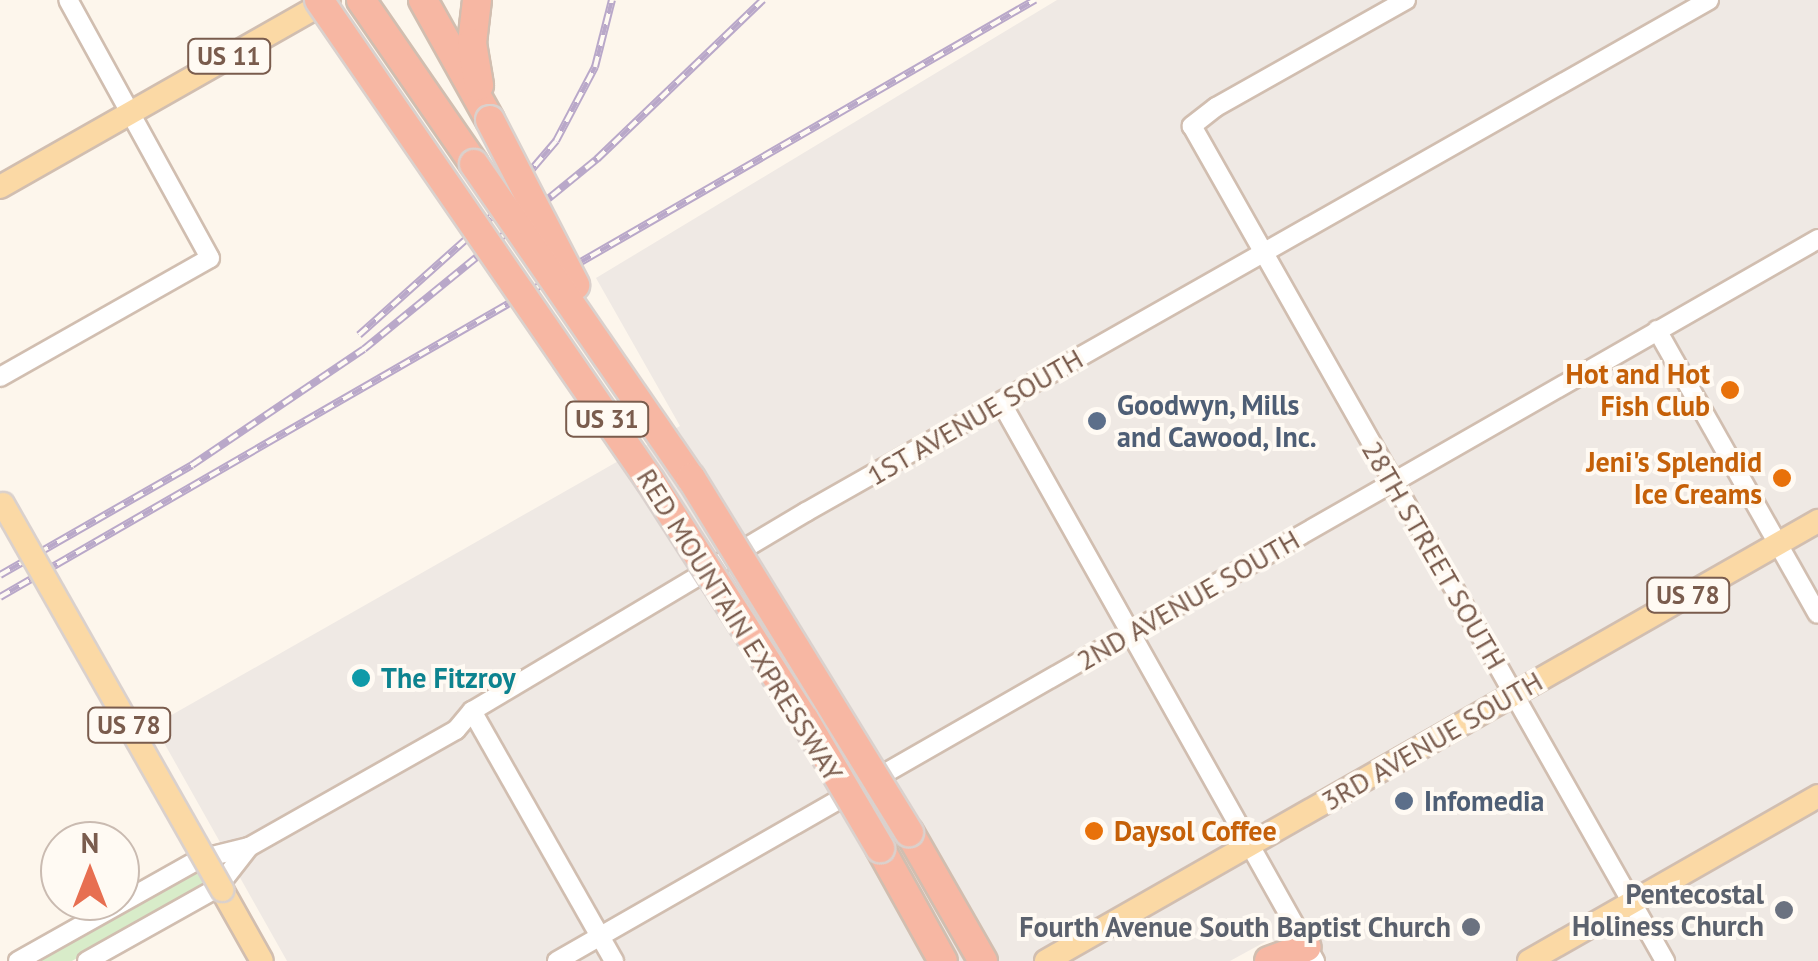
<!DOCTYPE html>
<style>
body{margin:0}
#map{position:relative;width:1818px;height:961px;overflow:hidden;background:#fdf6ec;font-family:"PT Sans",sans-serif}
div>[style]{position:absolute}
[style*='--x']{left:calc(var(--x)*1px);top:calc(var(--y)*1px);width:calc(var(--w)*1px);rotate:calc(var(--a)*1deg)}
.industrial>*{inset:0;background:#efe9e4}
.green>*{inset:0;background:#d8ecc9}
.roads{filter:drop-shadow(2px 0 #d1beb0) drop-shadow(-2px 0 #d1beb0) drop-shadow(0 2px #d1beb0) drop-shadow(0 -2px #d1beb0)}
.minor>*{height:18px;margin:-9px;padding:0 9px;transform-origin:9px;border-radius:9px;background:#fff}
.major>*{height:22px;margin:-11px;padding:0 11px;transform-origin:11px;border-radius:11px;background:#fbd9a5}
.highway>*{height:28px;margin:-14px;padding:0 14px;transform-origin:14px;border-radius:14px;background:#f7b7a3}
.rail>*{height:8px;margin-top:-4px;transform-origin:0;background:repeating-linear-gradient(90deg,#fffaf3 0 11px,#b9a8c9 0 22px);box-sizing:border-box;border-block:2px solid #b9a8c9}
.bridges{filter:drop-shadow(2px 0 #dad1cd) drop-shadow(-2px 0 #dad1cd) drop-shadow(0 2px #dad1cd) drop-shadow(0 -2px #dad1cd)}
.major-bridge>*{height:22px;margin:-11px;padding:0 11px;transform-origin:11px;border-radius:11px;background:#fbd9a5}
.highway-bridge>*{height:28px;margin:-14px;padding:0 14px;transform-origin:14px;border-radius:14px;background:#f7b7a3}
.dots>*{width:28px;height:28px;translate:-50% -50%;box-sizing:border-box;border:5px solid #fffaf3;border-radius:50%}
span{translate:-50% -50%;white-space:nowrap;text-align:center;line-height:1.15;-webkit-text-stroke:8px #fffaf3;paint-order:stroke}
.shield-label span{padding:2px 8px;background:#fffaf3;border:2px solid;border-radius:8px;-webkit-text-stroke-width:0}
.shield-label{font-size:25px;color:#7a5c4d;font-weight:700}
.food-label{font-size:28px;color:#c56008;font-weight:700}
.right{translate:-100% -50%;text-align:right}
.left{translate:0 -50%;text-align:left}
.service-label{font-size:28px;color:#4e5e75;font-weight:700}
.street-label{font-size:28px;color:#7a5c4d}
.culture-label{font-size:28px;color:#0d838f;font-weight:700}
.worship-label{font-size:28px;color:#5b616d;font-weight:700}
.north{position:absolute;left:40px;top:821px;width:100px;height:100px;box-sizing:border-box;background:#fffaf3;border:2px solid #cabbb1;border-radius:50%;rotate:0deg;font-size:28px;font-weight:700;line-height:40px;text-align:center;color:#7a5c4d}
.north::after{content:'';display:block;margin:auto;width:35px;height:45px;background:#e76f51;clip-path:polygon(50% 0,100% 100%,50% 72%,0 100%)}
</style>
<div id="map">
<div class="industrial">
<i style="clip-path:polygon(1057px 0,1818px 0,1818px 961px,1285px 961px,1272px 938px,1230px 961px,287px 961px,154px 725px,680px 426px,596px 278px)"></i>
</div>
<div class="green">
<i style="clip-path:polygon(231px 858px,212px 881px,72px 961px,33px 961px,202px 864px)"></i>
</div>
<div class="roads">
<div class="minor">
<i style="--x:1406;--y:0;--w:218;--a:150.6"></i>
<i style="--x:1216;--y:107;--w:31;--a:142"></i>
<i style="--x:1192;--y:126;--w:960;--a:60.47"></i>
<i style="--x:1657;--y:330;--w:326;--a:60.5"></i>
<i style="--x:0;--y:377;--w:241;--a:-29.5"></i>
<i style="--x:210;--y:258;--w:294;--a:-118.8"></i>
<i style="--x:1002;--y:404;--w:639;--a:60.67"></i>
<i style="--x:472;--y:711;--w:288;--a:60.4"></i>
<i style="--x:18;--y:961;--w:209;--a:-29.3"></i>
<i style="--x:200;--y:859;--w:50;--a:-13.8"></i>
<i style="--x:249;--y:847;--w:238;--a:-29.5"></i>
<i style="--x:456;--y:730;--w:25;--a:-50"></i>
<i style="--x:472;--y:711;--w:389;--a:-30.8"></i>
<i style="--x:806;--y:512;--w:1038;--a:-29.55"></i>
<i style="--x:87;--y:961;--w:149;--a:-29.3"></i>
<i style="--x:217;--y:888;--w:52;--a:-52"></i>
<i style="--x:557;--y:961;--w:1453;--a:-29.79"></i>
</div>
<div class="major">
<i style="--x:0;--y:187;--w:378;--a:-29.6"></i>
<i style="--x:222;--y:890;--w:81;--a:60.6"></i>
<i style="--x:1046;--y:961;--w:889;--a:-29.68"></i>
<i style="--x:1529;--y:961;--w:333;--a:-29.7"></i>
</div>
<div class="highway">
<i style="--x:361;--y:0;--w:199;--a:55.4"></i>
<i style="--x:423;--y:0;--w:137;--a:60.8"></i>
<i style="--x:477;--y:0;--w:43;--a:96.6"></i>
<i style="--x:472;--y:43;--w:43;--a:80.5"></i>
<i style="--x:909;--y:832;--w:149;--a:60.2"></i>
<i style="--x:880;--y:848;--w:129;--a:60.9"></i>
<i style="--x:1269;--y:961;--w:40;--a:-20.2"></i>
</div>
</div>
<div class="rail">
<i style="--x:359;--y:335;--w:178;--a:-41.8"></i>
<i style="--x:492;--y:216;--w:99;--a:-49.5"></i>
<i style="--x:556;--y:141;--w:84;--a:-62.2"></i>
<i style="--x:595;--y:67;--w:69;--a:-75.8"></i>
<i style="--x:0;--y:575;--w:221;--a:-29.8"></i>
<i style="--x:192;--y:465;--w:207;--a:-34"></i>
<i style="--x:364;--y:349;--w:301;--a:-39.2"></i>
<i style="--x:597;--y:159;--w:230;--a:-43.8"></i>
<i style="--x:0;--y:597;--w:1195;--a:-29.98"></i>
</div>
<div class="bridges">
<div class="major-bridge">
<i style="--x:3;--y:504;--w:444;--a:60.4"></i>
</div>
<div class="highway-bridge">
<i style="--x:319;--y:0;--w:585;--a:55.44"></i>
<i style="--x:651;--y:482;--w:282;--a:57.2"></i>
<i style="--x:804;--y:719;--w:150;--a:59.5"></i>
<i style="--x:490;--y:120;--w:186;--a:62.7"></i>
<i style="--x:474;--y:164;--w:382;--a:55.4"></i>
<i style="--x:691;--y:478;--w:416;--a:58.4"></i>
</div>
</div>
<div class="dots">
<i style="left:1730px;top:390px;background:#e8710a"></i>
<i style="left:1097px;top:421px;background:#5c6f8a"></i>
<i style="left:1782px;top:478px;background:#e8710a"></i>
<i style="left:361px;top:678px;background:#0f9aa8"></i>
<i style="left:1404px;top:801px;background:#5c6f8a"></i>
<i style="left:1094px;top:831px;background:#e8710a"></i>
<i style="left:1784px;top:910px;background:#6b7280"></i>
<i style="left:1471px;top:927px;background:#6b7280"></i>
</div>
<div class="shield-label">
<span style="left:229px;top:56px">US 11</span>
<span style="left:607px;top:419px">US 31</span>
<span style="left:1688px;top:595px">US 78</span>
<span style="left:129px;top:725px">US 78</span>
</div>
<div class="food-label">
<span class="right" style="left:1710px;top:390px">Hot and Hot<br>Fish Club</span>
<span class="right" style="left:1762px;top:478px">Jeni's Splendid<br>Ice Creams</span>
<span class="left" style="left:1114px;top:831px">Daysol Coffee</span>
</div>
<div class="service-label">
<span class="left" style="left:1117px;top:421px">Goodwyn, Mills<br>and Cawood, Inc.</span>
<span class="left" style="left:1424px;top:801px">Infomedia</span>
</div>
<div class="street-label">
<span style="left:975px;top:417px;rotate:-30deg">1ST AVENUE SOUTH</span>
<span style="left:1434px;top:555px;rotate:60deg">28TH STREET SOUTH</span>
<span style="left:1188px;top:600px;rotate:-30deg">2ND AVENUE SOUTH</span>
<span style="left:740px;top:625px;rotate:58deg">RED MOUNTAIN EXPRESSWAY</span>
<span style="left:1432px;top:741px;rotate:-30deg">3RD AVENUE SOUTH</span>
</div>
<div class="culture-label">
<span class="left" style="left:381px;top:678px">The Fitzroy</span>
</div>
<div class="worship-label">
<span class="right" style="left:1764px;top:910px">Pentecostal<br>Holiness Church</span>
<span class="right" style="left:1451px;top:927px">Fourth Avenue South Baptist Church</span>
</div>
<div class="north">N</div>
</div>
